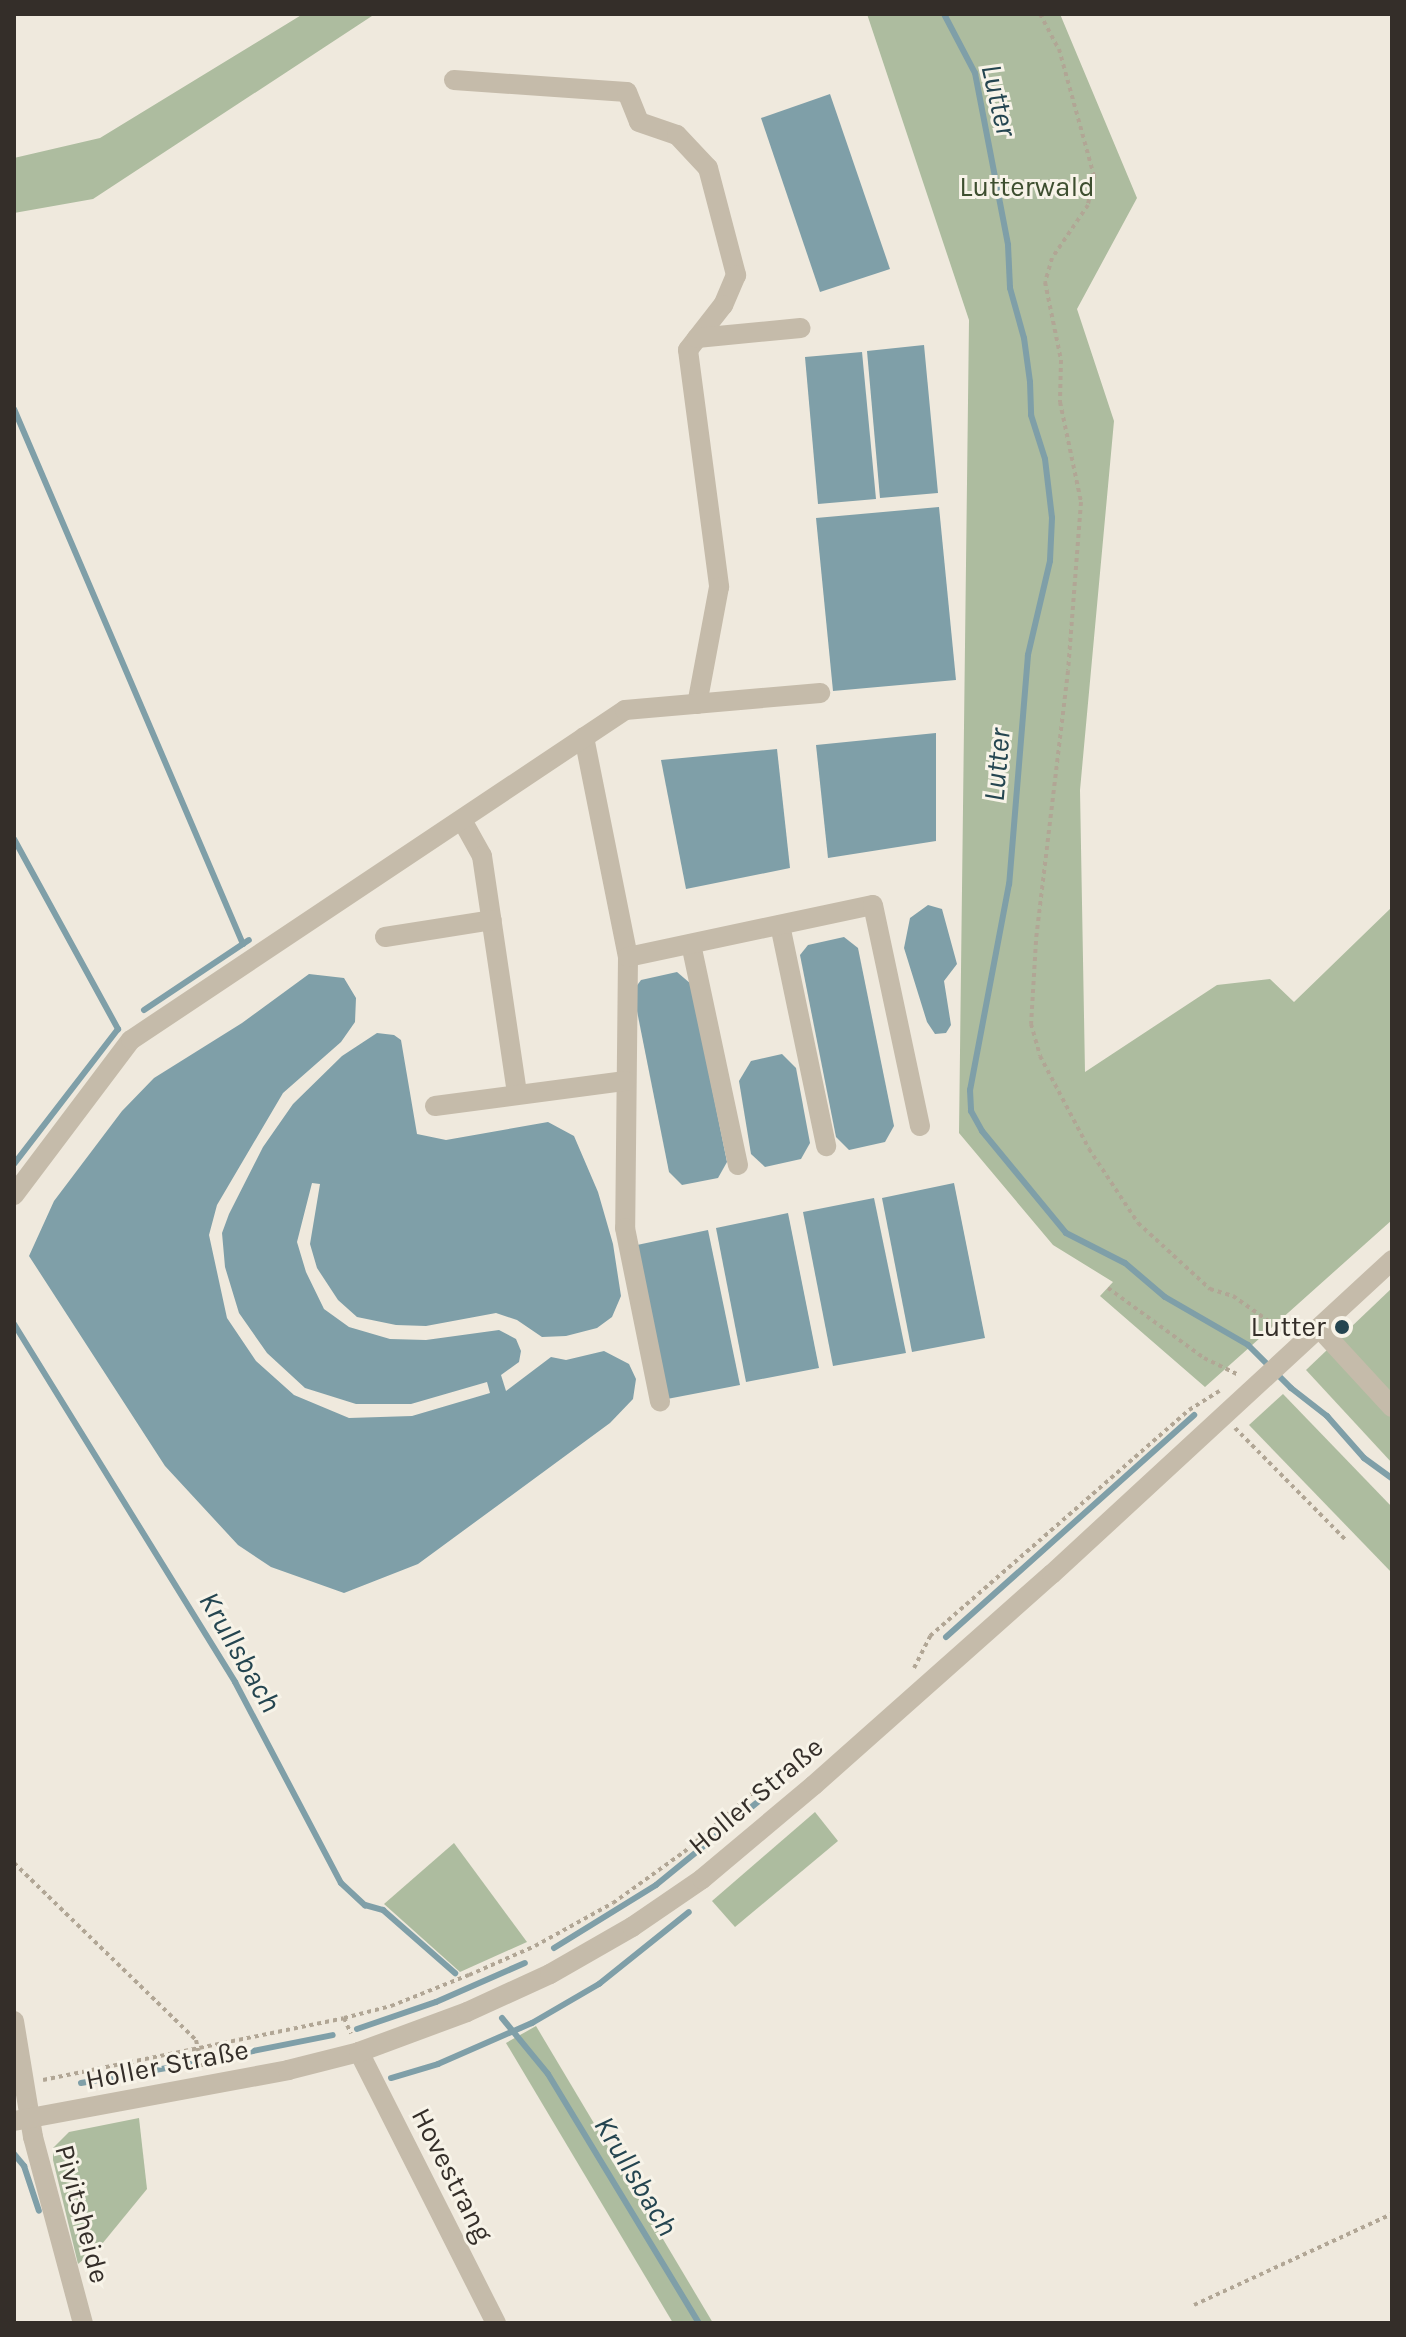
<!DOCTYPE html>
<meta charset="utf-8">
<style>
body{margin:0}
#map{position:relative;width:1406px;height:2337px;overflow:hidden;background:#efe9dd;font-family:Karla,sans-serif}
div>[style]{position:absolute}
[style*='--x']{left:calc(var(--x)*1px);top:calc(var(--y)*1px);width:calc(var(--w)*1px);rotate:calc(var(--a)*1deg)}
.green>*{inset:0;background:#adbc9f}
.water>*{inset:0;background:#7f9fa8}
.stream>*{height:6px;margin:-3px;padding:0 3px;transform-origin:3px;border-radius:3px;background:#7f9fa8}
.path>*{height:4px;margin-top:-2px;transform-origin:0;background:repeating-linear-gradient(90deg,#b1a695 0 4px,transparent 0 8px)}
.minor>*{height:20px;margin:-10px;padding:0 10px;transform-origin:10px;border-radius:10px;background:#c5bbaa}
.dots>*{width:22px;height:22px;translate:-50% -50%;box-sizing:border-box;border:4px solid #f7f3e8;border-radius:50%}
span{translate:-50% -50%;white-space:nowrap;text-align:center;line-height:1.15;-webkit-text-stroke:6px #f7f3e8;paint-order:stroke}
.park-label{font-size:28px;color:#3e4f30}
.poi-label{font-size:28px;color:#342e29}
.right{translate:-100% -50%;text-align:right}
.street-label{font-size:28px;color:#342e29}
.water-label{font-size:30px;color:#244550;font-style:italic}
.frame{position:absolute;inset:0;border:16px solid #342e29;pointer-events:none}
</style>
<div id="map">
<div class="green">
<i style="clip-path:polygon(303px 14px,375px 14px,93px 199px,14px 213px,14px 158px,100px 138px)"></i>
<i style="clip-path:polygon(867px 14px,1060px 14px,1137px 198px,1077px 309px,1114px 421px,1080px 790px,1085px 1072px,1217px 985px,1270px 979px,1294px 1002px,1392px 907px,1392px 1220px,1205px 1387px,1100px 1296px,1113px 1282px,1053px 1245px,959px 1133px,969px 320px)"></i>
<i style="clip-path:polygon(1392px 1288px,1392px 1463px,1306px 1370px)"></i>
<i style="clip-path:polygon(1283px 1394px,1392px 1507px,1392px 1573px,1249px 1425px)"></i>
<i style="clip-path:polygon(815px 1812px,838px 1841px,735px 1927px,712px 1901px)"></i>
<i style="clip-path:polygon(454px 1843px,527px 1942px,460px 1972px,384px 1904px)"></i>
<i style="clip-path:polygon(536px 2026px,713px 2323px,673px 2323px,506px 2043px)"></i>
<i style="clip-path:polygon(139px 2118px,147px 2189px,102px 2244px,78px 2264px,53px 2160px,53px 2148px,69px 2132px)"></i>
</div>
<div class="water">
<i style="clip-path:polygon(830px 94px,890px 269px,820px 292px,761px 118px)"></i>
<i style="clip-path:polygon(924px 345px,938px 493px,880px 498px,867px 351px)"></i>
<i style="clip-path:polygon(862px 352px,876px 499px,818px 504px,805px 357px)"></i>
<i style="clip-path:polygon(939px 507px,956px 680px,833px 691px,816px 518px)"></i>
<i style="clip-path:polygon(936px 733px,936px 841px,828px 858px,816px 745px)"></i>
<i style="clip-path:polygon(777px 749px,790px 868px,686px 889px,661px 760px)"></i>
<i style="clip-path:polygon(928px 905px,942px 909px,957px 964px,944px 981px,951px 1025px,946px 1033px,935px 1034px,927px 1022px,904px 948px,910px 918px)"></i>
<i style="clip-path:polygon(844px 937px,858px 948px,894px 1126px,885px 1142px,849px 1150px,836px 1137px,800px 955px,808px 945px)"></i>
<i style="clip-path:polygon(677px 972px,691px 984px,727px 1162px,718px 1178px,682px 1185px,669px 1172px,633px 991px,641px 980px)"></i>
<i style="clip-path:polygon(309px 974px,344px 978px,356px 998px,355px 1022px,341px 1042px,283px 1093px,217px 1205px,209px 1235px,227px 1318px,256px 1361px,294px 1395px,349px 1418px,412px 1416px,490px 1393px,487px 1382px,411px 1404px,356px 1404px,305px 1388px,267px 1353px,239px 1313px,225px 1267px,222px 1233px,229px 1214px,263px 1147px,293px 1104px,342px 1056px,377px 1033px,394px 1035px,401px 1040px,417px 1134px,446px 1140px,548px 1122px,574px 1136px,598px 1192px,613px 1244px,621px 1296px,612px 1317px,597px 1328px,566px 1336px,542px 1337px,517px 1320px,496px 1313px,426px 1326px,396px 1325px,357px 1317px,338px 1300px,317px 1268px,310px 1244px,320px 1184px,312px 1183px,297px 1242px,306px 1272px,324px 1309px,349px 1327px,390px 1339px,426px 1340px,499px 1330px,516px 1339px,521px 1351px,519px 1362px,501px 1375px,506px 1391px,551px 1357px,566px 1360px,604px 1351px,629px 1364px,636px 1379px,633px 1399px,610px 1423px,418px 1564px,344px 1593px,271px 1567px,238px 1545px,165px 1466px,29px 1256px,54px 1201px,122px 1111px,154px 1078px,242px 1023px)"></i>
<i style="clip-path:polygon(782px 1054px,796px 1068px,810px 1143px,801px 1159px,765px 1167px,751px 1154px,739px 1081px,751px 1061px)"></i>
<i style="clip-path:polygon(954px 1183px,985px 1338px,912px 1352px,882px 1198px)"></i>
<i style="clip-path:polygon(874px 1198px,906px 1353px,833px 1366px,803px 1212px)"></i>
<i style="clip-path:polygon(788px 1213px,819px 1368px,746px 1382px,716px 1228px)"></i>
<i style="clip-path:polygon(708px 1230px,740px 1385px,667px 1399px,637px 1245px)"></i>
</div>
<div class="stream">
<i style="--x:944;--y:14;--w:67;--a:62.3"></i>
<i style="--x:975;--y:73;--w:175;--a:79.1"></i>
<i style="--x:1008;--y:245;--w:43;--a:87.3"></i>
<i style="--x:1010;--y:288;--w:52;--a:74.4"></i>
<i style="--x:1024;--y:338;--w:44;--a:82.2"></i>
<i style="--x:1030;--y:382;--w:33;--a:88"></i>
<i style="--x:1031;--y:415;--w:46;--a:72.3"></i>
<i style="--x:1045;--y:459;--w:59;--a:83.2"></i>
<i style="--x:1052;--y:518;--w:43;--a:92.7"></i>
<i style="--x:1050;--y:561;--w:97;--a:103.2"></i>
<i style="--x:1028;--y:655;--w:230;--a:94.7"></i>
<i style="--x:1009;--y:884;--w:210;--a:100.7"></i>
<i style="--x:970;--y:1090;--w:21;--a:87"></i>
<i style="--x:971;--y:1111;--w:23;--a:61"></i>
<i style="--x:982;--y:1131;--w:132;--a:50.5"></i>
<i style="--x:1066;--y:1233;--w:66;--a:27"></i>
<i style="--x:1125;--y:1263;--w:52;--a:40.4"></i>
<i style="--x:1165;--y:1297;--w:96;--a:30"></i>
<i style="--x:1248;--y:1345;--w:61;--a:45"></i>
<i style="--x:1291;--y:1388;--w:46;--a:37.9"></i>
<i style="--x:1327;--y:1416;--w:56;--a:48.6"></i>
<i style="--x:1364;--y:1458;--w:34;--a:36"></i>
<i style="--x:14;--y:409;--w:582;--a:66.83"></i>
<i style="--x:14;--y:839;--w:217;--a:61.3"></i>
<i style="--x:118;--y:1029;--w:170;--a:127.6"></i>
<i style="--x:144;--y:1010;--w:126;--a:-33.7"></i>
<i style="--x:14;--y:1324;--w:421;--a:58.3"></i>
<i style="--x:235;--y:1682;--w:227;--a:62.2"></i>
<i style="--x:341;--y:1883;--w:33;--a:43"></i>
<i style="--x:365;--y:1905;--w:19;--a:16"></i>
<i style="--x:383;--y:1910;--w:96;--a:41.2"></i>
<i style="--x:946;--y:1637;--w:333;--a:-41.8"></i>
<i style="--x:554;--y:1948;--w:120;--a:-31.7"></i>
<i style="--x:656;--y:1885;--w:133;--a:-39.2"></i>
<i style="--x:502;--y:2018;--w:72;--a:50.6"></i>
<i style="--x:548;--y:2074;--w:291;--a:58.8"></i>
<i style="--x:357;--y:2029;--w:83;--a:-18.9"></i>
<i style="--x:436;--y:2002;--w:97;--a:-23.7"></i>
<i style="--x:213;--y:2059;--w:122;--a:-11.3"></i>
<i style="--x:391;--y:2078;--w:49;--a:-16.6"></i>
<i style="--x:438;--y:2064;--w:103;--a:-23.6"></i>
<i style="--x:532;--y:2023;--w:78;--a:-30.2"></i>
<i style="--x:599;--y:1984;--w:115;--a:-38.7"></i>
<i style="--x:81;--y:2083;--w:111;--a:-9.9"></i>
<i style="--x:14;--y:2154;--w:16;--a:50"></i>
<i style="--x:24;--y:2166;--w:47;--a:71.6"></i>
</div>
<div class="path">
<i style="--x:1040;--y:14;--w:40;--a:62"></i>
<i style="--x:1059;--y:49;--w:132;--a:74.6"></i>
<i style="--x:1094;--y:176;--w:30;--a:102"></i>
<i style="--x:1088;--y:205;--w:64;--a:124.2"></i>
<i style="--x:1052;--y:258;--w:25;--a:106"></i>
<i style="--x:1045;--y:282;--w:80;--a:78.4"></i>
<i style="--x:1061;--y:360;--w:42;--a:91.4"></i>
<i style="--x:1060;--y:402;--w:102;--a:78.1"></i>
<i style="--x:1081;--y:502;--w:169;--a:94.4"></i>
<i style="--x:1068;--y:671;--w:272;--a:96.8"></i>
<i style="--x:1036;--y:941;--w:83;--a:93.4"></i>
<i style="--x:1031;--y:1024;--w:33;--a:74"></i>
<i style="--x:1040;--y:1056;--w:105;--a:62.2"></i>
<i style="--x:1089;--y:1149;--w:89;--a:56.5"></i>
<i style="--x:1138;--y:1223;--w:98;--a:42.5"></i>
<i style="--x:1210;--y:1289;--w:24;--a:17"></i>
<i style="--x:1233;--y:1296;--w:62;--a:35.2"></i>
<i style="--x:1108;--y:1288;--w:119;--a:36.1"></i>
<i style="--x:1204;--y:1358;--w:39;--a:26"></i>
<i style="--x:1235;--y:1428;--w:158;--a:45.3"></i>
<i style="--x:914;--y:1668;--w:36;--a:-63"></i>
<i style="--x:930;--y:1636;--w:344;--a:-41.1"></i>
<i style="--x:1189;--y:1410;--w:36;--a:-32"></i>
<i style="--x:14;--y:1863;--w:254;--a:44.2"></i>
<i style="--x:196;--y:2040;--w:29;--a:78"></i>
<i style="--x:344;--y:2018;--w:17;--a:66"></i>
<i style="--x:43;--y:2080;--w:307;--a:-11.6"></i>
<i style="--x:344;--y:2018;--w:49;--a:-14.3"></i>
<i style="--x:391;--y:2006;--w:84;--a:-21.7"></i>
<i style="--x:469;--y:1975;--w:72;--a:-23.7"></i>
<i style="--x:535;--y:1946;--w:89;--a:-28.9"></i>
<i style="--x:613;--y:1903;--w:87;--a:-35.7"></i>
<i style="--x:684;--y:1852;--w:112;--a:-40.7"></i>
<i style="--x:769;--y:1779;--w:59;--a:-29.6"></i>
<i style="--x:1194;--y:2305;--w:218;--a:-24.7"></i>
</div>
<div class="minor">
<i style="--x:454;--y:80;--w:173;--a:4"></i>
<i style="--x:627;--y:92;--w:32;--a:68"></i>
<i style="--x:639;--y:122;--w:40;--a:18.9"></i>
<i style="--x:677;--y:135;--w:45;--a:46.8"></i>
<i style="--x:708;--y:168;--w:111;--a:75.3"></i>
<i style="--x:736;--y:275;--w:33;--a:113"></i>
<i style="--x:723;--y:305;--w:57;--a:127.9"></i>
<i style="--x:688;--y:350;--w:239;--a:82.5"></i>
<i style="--x:719;--y:587;--w:119;--a:100.6"></i>
<i style="--x:697;--y:338;--w:104;--a:-5.5"></i>
<i style="--x:584;--y:737;--w:224;--a:78.7"></i>
<i style="--x:628;--y:957;--w:271;--a:90.6"></i>
<i style="--x:625;--y:1228;--w:177;--a:78.6"></i>
<i style="--x:462;--y:820;--w:41;--a:60.9"></i>
<i style="--x:482;--y:856;--w:240;--a:81.6"></i>
<i style="--x:780;--y:925;--w:226;--a:78.2"></i>
<i style="--x:385;--y:937;--w:108;--a:-9"></i>
<i style="--x:691;--y:944;--w:226;--a:78"></i>
<i style="--x:628;--y:957;--w:250;--a:-12"></i>
<i style="--x:873;--y:905;--w:226;--a:78"></i>
<i style="--x:435;--y:1106;--w:192;--a:-7.5"></i>
<i style="--x:14;--y:1195;--w:194;--a:-53"></i>
<i style="--x:131;--y:1040;--w:594;--a:-33.74"></i>
<i style="--x:625;--y:710;--w:196;--a:-5"></i>
<i style="--x:1321;--y:1330;--w:105;--a:47.3"></i>
<i style="--x:14;--y:2021;--w:118;--a:80.7"></i>
<i style="--x:33;--y:2137;--w:193;--a:75"></i>
<i style="--x:359;--y:2052;--w:304;--a:63.2"></i>
<i style="--x:14;--y:2121;--w:279;--a:-10.5"></i>
<i style="--x:288;--y:2070;--w:73;--a:-14.2"></i>
<i style="--x:359;--y:2052;--w:115;--a:-20.3"></i>
<i style="--x:467;--y:2012;--w:91;--a:-24.6"></i>
<i style="--x:550;--y:1974;--w:95;--a:-29.8"></i>
<i style="--x:632;--y:1927;--w:85;--a:-34.4"></i>
<i style="--x:702;--y:1879;--w:146;--a:-40"></i>
<i style="--x:814;--y:1785;--w:318;--a:-41.6"></i>
<i style="--x:1052;--y:1574;--w:463;--a:-42.7"></i>
</div>
<div class="dots">
<i style="left:1342px;top:1327px;background:#244550"></i>
</div>
<div class="park-label">
<span style="left:1027px;top:187px">Lutterwald</span>
</div>
<div class="poi-label">
<span class="right" style="left:1326px;top:1327px">Lutter</span>
</div>
<div class="street-label">
<span style="left:756px;top:1796px;rotate:-40deg">Holler Straße</span>
<span style="left:167px;top:2065px;rotate:-11deg">Holler Straße</span>
<span style="left:452px;top:2175px;rotate:63deg">Hovestrang</span>
<span style="left:82px;top:2214px;rotate:75deg">Pivitsheide</span>
</div>
<div class="water-label">
<span style="left:999px;top:100px;rotate:77deg">Lutter</span>
<span style="left:997px;top:765px;rotate:-85deg">Lutter</span>
<span style="left:240px;top:1652px;rotate:60deg">Krullsbach</span>
<span style="left:636px;top:2176px;rotate:59deg">Krullsbach</span>
</div>
<div class="frame"></div>
</div>
